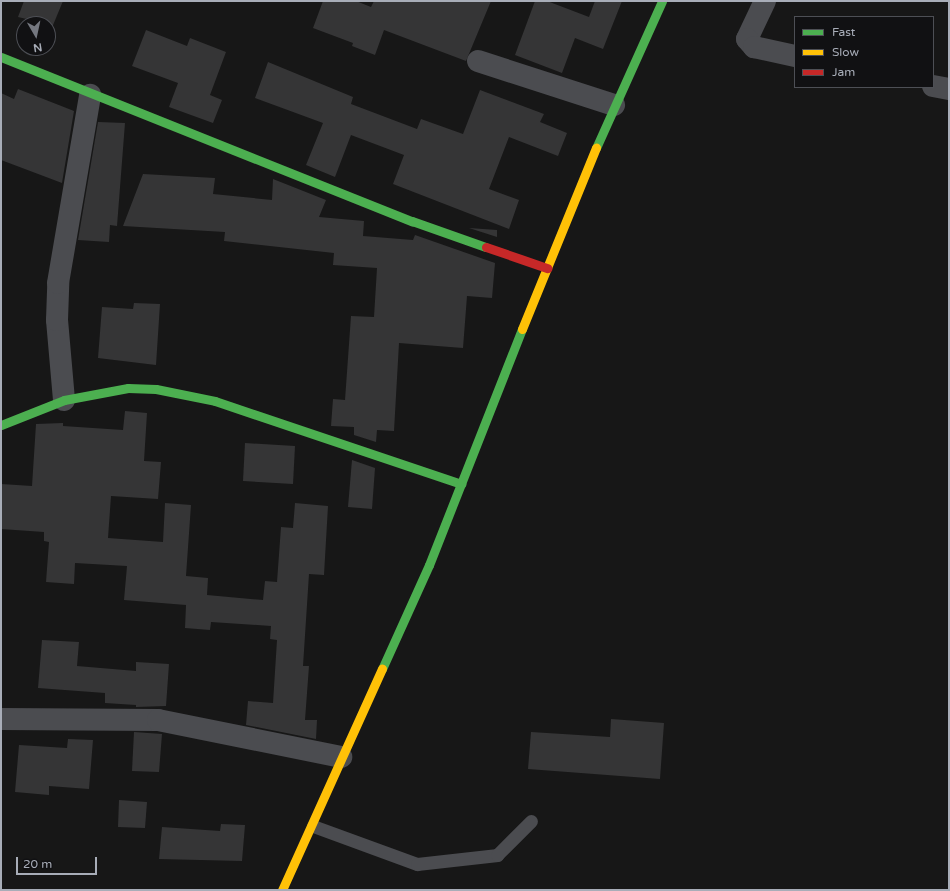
<!DOCTYPE html>
<style>
body{margin:0}
#map{position:relative;width:950px;height:891px;overflow:hidden;background:#171717;font-family:"Varela Round",sans-serif}
div>[style]{position:absolute}
[style*='--x']{left:calc(var(--x)*1px);top:calc(var(--y)*1px);width:calc(var(--w)*1px);rotate:calc(var(--a)*1deg)}
.building>*{inset:0;background:#353536}
.lane>*{height:13px;margin:-6.5px;padding:0 6.5px;transform-origin:6.5px;border-radius:6.5px;background:#4b4c50}
.street>*{height:22px;margin:-11px;padding:0 11px;transform-origin:11px;border-radius:11px;background:#4b4c50}
.fast>*{height:9px;margin:-4.5px;padding:0 4.5px;transform-origin:4.5px;border-radius:4.5px;background:#4caf50}
.slow>*{height:9px;margin:-4.5px;padding:0 4.5px;transform-origin:4.5px;border-radius:4.5px;background:#ffc107}
.jam>*{height:9px;margin:-4.5px;padding:0 4.5px;transform-origin:4.5px;border-radius:4.5px;background:#c62828}
span{translate:-50% -50%;white-space:nowrap;text-align:center;line-height:1.15;-webkit-text-stroke:3px #111113;paint-order:stroke}
.frame{position:absolute;inset:0;border:2px solid #a8adb8;pointer-events:none}
.legend{position:absolute;left:794px;top:16px;width:140px;height:72px;box-sizing:border-box;background:#111113;border:1px solid #4d4f55;margin:0;padding:5px 7px;list-style:none;font-size:12px;color:#a8adb8}
.legend li{display:flex;align-items:center;gap:8px;height:20px}
.legend b{width:20px;border:1px solid #4d4f55}
.north{position:absolute;left:16px;top:16px;width:40px;height:40px;box-sizing:border-box;background:#111113;border:1px solid #4d4f55;border-radius:50%;rotate:171deg;font-size:11px;font-weight:700;line-height:16px;text-align:center;color:#a8adb8}
.north::after{content:'';display:block;margin:auto;width:14px;height:18px;background:#757880;clip-path:polygon(50% 0,100% 100%,50% 72%,0 100%)}
.scale{position:absolute;left:16px;top:857px;width:81px;height:18px;box-sizing:border-box;border:2px solid #a8adb8;border-top:0;padding-left:5px;font-size:12px;line-height:14px;white-space:nowrap;color:#a8adb8;-webkit-text-stroke:3px #111113;paint-order:stroke}
</style>
<div id="map">
<div class="building">
<i style="clip-path:polygon(24px 1px,63px 1px,51px 30px,48px 24px,18px 17px)"></i>
<i style="clip-path:polygon(323px 1px,356px 1px,371px 7px,374px 1px,491px 1px,466px 61px,384px 30px,375px 55px,352px 46px,353px 43px,313px 28px)"></i>
<i style="clip-path:polygon(535px 1px,547px 1px,589px 17px,595px 1px,622px 1px,603px 49px,575px 38px,562px 73px,515px 55px)"></i>
<i style="clip-path:polygon(146px 30px,187px 46px,190px 38px,226px 52px,210px 95px,222px 100px,213px 123px,169px 107px,178px 83px,132px 66px)"></i>
<i style="clip-path:polygon(268px 62px,353px 97px,351px 104px,417px 129px,421px 119px,463px 134px,480px 90px,544px 114px,540px 122px,567px 133px,558px 156px,509px 137px,489px 189px,519px 200px,509px 229px,393px 184px,404px 155px,351px 135px,335px 177px,306px 165px,323px 123px,255px 98px)"></i>
<i style="clip-path:polygon(18px 89px,74px 111px,62px 183px,1px 160px,1px 93px,14px 99px)"></i>
<i style="clip-path:polygon(98px 122px,125px 123px,117px 226px,110px 225px,109px 242px,78px 240px)"></i>
<i style="clip-path:polygon(143px 174px,215px 178px,213px 194px,272px 200px,273px 179px,326px 200px,319px 217px,364px 221px,363px 236px,413px 240px,415px 235px,495px 263px,492px 298px,467px 296px,463px 348px,399px 343px,394px 431px,377px 430px,376px 442px,354px 435px,354px 427px,331px 426px,333px 399px,345px 400px,351px 316px,374px 317px,377px 268px,333px 265px,334px 253px,224px 241px,225px 232px,123px 226px)"></i>
<i style="clip-path:polygon(469px 228px,497px 230px,497px 237px)"></i>
<i style="clip-path:polygon(134px 303px,160px 304px,156px 365px,98px 358px,102px 307px,133px 309px)"></i>
<i style="clip-path:polygon(125px 411px,147px 413px,144px 461px,161px 462px,158px 499px,111px 496px,108px 538px,163px 542px,165px 503px,191px 505px,186px 576px,208px 578px,207px 595px,263px 600px,265px 581px,277px 582px,281px 527px,293px 528px,295px 503px,328px 506px,324px 575px,309px 574px,303px 666px,309px 666px,305px 720px,317px 720px,316px 739px,246px 725px,248px 701px,273px 703px,277px 640px,270px 639px,271px 626px,211px 622px,210px 630px,185px 628px,186px 605px,124px 600px,127px 566px,75px 563px,74px 584px,46px 582px,49px 542px,44px 541px,44px 532px,1px 529px,1px 484px,32px 486px,36px 424px,63px 423px,63px 426px,123px 430px)"></i>
<i style="clip-path:polygon(245px 443px,295px 446px,293px 484px,243px 481px)"></i>
<i style="clip-path:polygon(352px 460px,375px 468px,372px 509px,348px 507px)"></i>
<i style="clip-path:polygon(42px 640px,79px 642px,77px 666px,136px 671px,136px 662px,169px 664px,166px 706px,136px 707px,136px 705px,105px 703px,105px 693px,38px 688px)"></i>
<i style="clip-path:polygon(611px 719px,664px 723px,660px 779px,528px 769px,531px 732px,610px 737px)"></i>
<i style="clip-path:polygon(134px 732px,162px 734px,159px 772px,132px 771px)"></i>
<i style="clip-path:polygon(68px 739px,93px 740px,89px 789px,49px 786px,49px 795px,15px 792px,19px 745px,67px 748px)"></i>
<i style="clip-path:polygon(119px 800px,147px 802px,145px 828px,118px 827px)"></i>
<i style="clip-path:polygon(221px 824px,245px 825px,242px 861px,159px 859px,162px 827px,220px 831px)"></i>
</div>
<div class="lane">
<i style="--x:313;--y:826;--w:111;--a:20.1"></i>
<i style="--x:417;--y:864;--w:81;--a:-6.4"></i>
<i style="--x:497;--y:855;--w:48;--a:-45"></i>
</div>
<div class="street">
<i style="--x:765;--y:1;--w:42;--a:115.3"></i>
<i style="--x:747;--y:39;--w:11;--a:49"></i>
<i style="--x:754;--y:47;--w:42;--a:12.4"></i>
<i style="--x:478;--y:61;--w:143;--a:17.9"></i>
<i style="--x:933;--y:86;--w:16;--a:11"></i>
<i style="--x:64;--y:400;--w:80;--a:-95"></i>
<i style="--x:57;--y:320;--w:37;--a:-88"></i>
<i style="--x:58;--y:283;--w:191;--a:-80.3"></i>
<i style="--x:1;--y:719;--w:157;--a:0.4"></i>
<i style="--x:158;--y:720;--w:187;--a:11.4"></i>
</div>
<div class="fast">
<i style="--x:1;--y:57;--w:443;--a:21.8"></i>
<i style="--x:412;--y:221;--w:78;--a:19.4"></i>
<i style="--x:596;--y:148;--w:161;--a:-65.8"></i>
<i style="--x:1;--y:425;--w:68;--a:-21.6"></i>
<i style="--x:64;--y:400;--w:65;--a:-10.6"></i>
<i style="--x:128;--y:388;--w:28;--a:2"></i>
<i style="--x:156;--y:389;--w:60;--a:11.5"></i>
<i style="--x:215;--y:401;--w:260;--a:18.6"></i>
<i style="--x:382;--y:669;--w:114;--a:-65.7"></i>
<i style="--x:429;--y:565;--w:254;--a:-68.5"></i>
</div>
<div class="slow">
<i style="--x:522;--y:329;--w:196;--a:-67.8"></i>
<i style="--x:282;--y:890;--w:243;--a:-65.7"></i>
</div>
<div class="jam">
<i style="--x:486;--y:247;--w:65;--a:19"></i>
</div>
<div class="frame"></div>
<ul class="legend">
<li><b style="height:5px;background:#4caf50"></b>Fast</li>
<li><b style="height:5px;background:#ffc107"></b>Slow</li>
<li><b style="height:5px;background:#c62828"></b>Jam</li>
</ul>
<div class="north">N</div>
<div class="scale">20 m</div>
</div>
